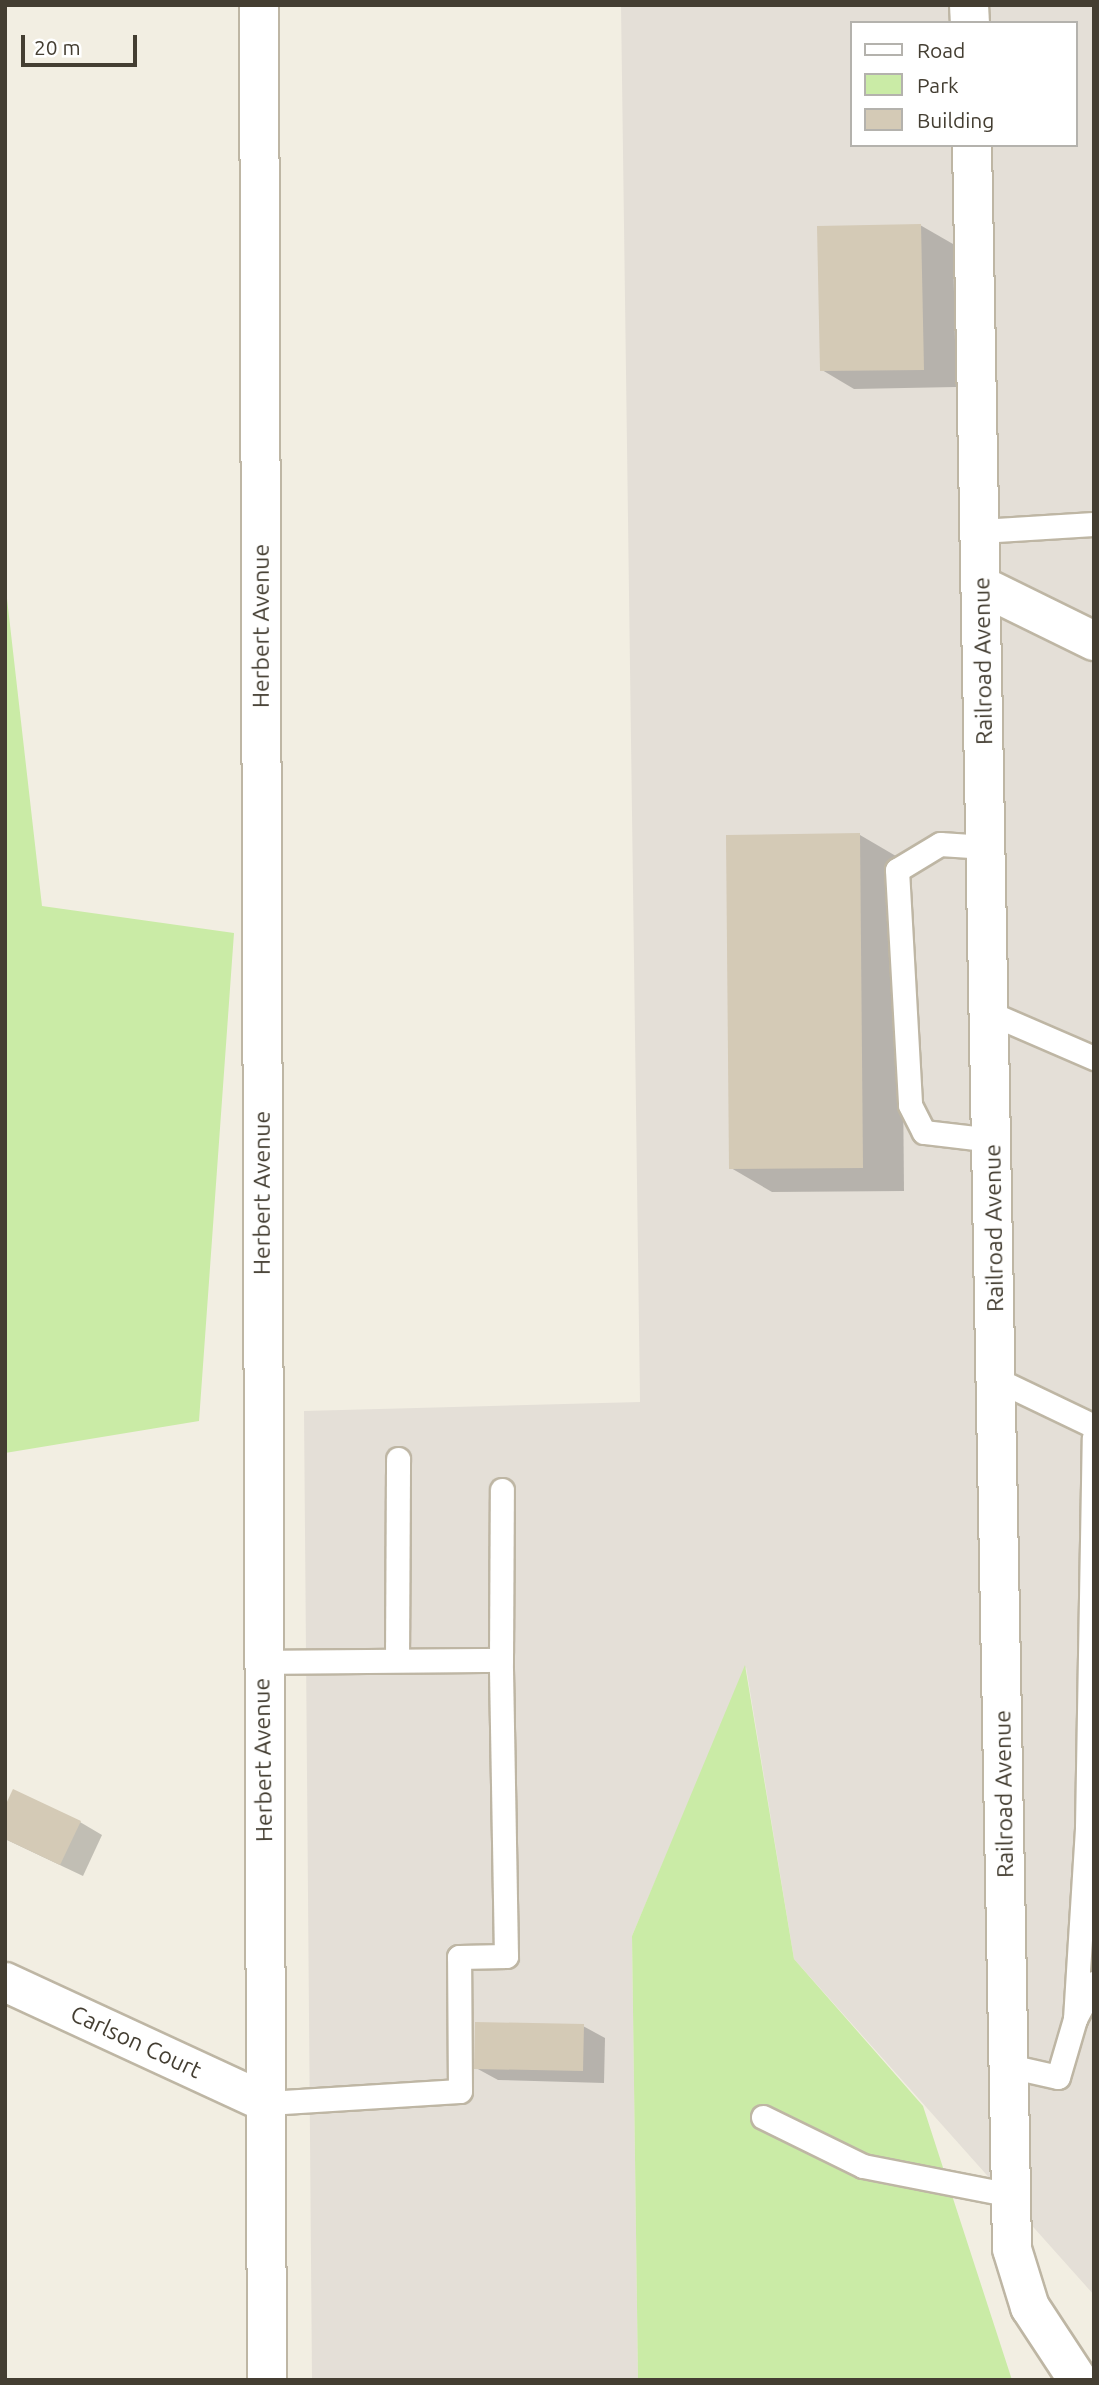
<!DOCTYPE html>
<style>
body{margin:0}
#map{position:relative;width:1099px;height:2385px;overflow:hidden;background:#f2eee2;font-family:Ubuntu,sans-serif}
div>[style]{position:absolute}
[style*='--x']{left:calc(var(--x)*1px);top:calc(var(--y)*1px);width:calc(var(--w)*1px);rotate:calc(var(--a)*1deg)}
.industrial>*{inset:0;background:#e4dfd7}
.green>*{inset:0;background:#caeba6}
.shadow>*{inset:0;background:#0003}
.building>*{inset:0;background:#d4cab6}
.roads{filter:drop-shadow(2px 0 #beb6a4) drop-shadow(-2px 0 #beb6a4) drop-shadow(0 2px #beb6a4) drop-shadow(0 -2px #beb6a4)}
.lane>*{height:23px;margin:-11.5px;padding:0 11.5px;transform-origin:11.5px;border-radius:11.5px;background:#fff}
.street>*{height:38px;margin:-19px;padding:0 19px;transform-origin:19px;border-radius:19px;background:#fff}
span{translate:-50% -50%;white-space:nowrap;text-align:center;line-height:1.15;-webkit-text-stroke:6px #fff;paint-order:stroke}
.street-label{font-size:23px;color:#443e32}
.frame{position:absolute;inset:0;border:7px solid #443e32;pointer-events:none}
.legend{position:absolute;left:850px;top:21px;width:228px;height:126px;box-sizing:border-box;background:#fff;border:2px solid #b4b2ad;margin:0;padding:9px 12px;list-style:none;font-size:21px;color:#443e32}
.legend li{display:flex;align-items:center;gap:14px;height:35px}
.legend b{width:35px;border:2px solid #b4b2ad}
.scale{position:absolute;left:21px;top:35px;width:116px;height:32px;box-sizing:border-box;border:4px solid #443e32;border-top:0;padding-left:9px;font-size:21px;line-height:24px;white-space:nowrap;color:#443e32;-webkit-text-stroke:5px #fff;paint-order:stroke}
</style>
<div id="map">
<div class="industrial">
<i style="clip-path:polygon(evenodd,621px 5px,1094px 5px,1094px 2295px,794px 1959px,746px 1667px,632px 1936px,638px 2380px,312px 2380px,304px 1411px,640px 1402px,621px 5px,852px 23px,1076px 23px,1076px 145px,852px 145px,852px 23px)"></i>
</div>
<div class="green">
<i style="clip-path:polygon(5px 581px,42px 906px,234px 933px,199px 1421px,5px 1453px)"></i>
<i style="clip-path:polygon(745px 1665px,794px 1959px,923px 2106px,1012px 2380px,638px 2380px,632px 1936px)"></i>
</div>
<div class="shadow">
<i style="clip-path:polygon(920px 225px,953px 244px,956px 387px,854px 389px,822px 370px)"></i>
<i style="clip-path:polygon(860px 835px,901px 859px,904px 1191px,772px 1192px,731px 1168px)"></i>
<i style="clip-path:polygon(80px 1822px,102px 1835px,83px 1876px,5px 1839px)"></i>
<i style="clip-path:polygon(583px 2026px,605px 2038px,604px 2083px,498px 2080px,476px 2068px)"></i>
</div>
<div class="building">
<i style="clip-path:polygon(921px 224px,924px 370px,820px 371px,817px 226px)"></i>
<i style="clip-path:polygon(860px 833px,863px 1168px,729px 1169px,726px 835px)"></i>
<i style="clip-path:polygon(13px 1789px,81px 1821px,60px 1865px,5px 1839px,5px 1806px)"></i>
<i style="clip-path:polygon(475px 2022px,584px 2024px,583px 2071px,474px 2069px)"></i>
</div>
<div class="roads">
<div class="lane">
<i style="--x:980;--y:531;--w:114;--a:-3.5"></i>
<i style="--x:986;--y:847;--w:46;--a:-176.3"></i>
<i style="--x:940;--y:844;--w:50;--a:148.8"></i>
<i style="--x:897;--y:870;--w:235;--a:86.8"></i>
<i style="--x:910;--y:1105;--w:30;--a:63"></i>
<i style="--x:924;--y:1132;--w:68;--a:6.7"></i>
<i style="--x:990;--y:1013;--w:113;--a:23.4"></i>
<i style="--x:998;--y:1380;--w:106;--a:25.6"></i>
<i style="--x:397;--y:1660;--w:201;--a:-89.7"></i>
<i style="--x:262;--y:1662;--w:239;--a:-0.5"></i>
<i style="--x:501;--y:1660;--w:170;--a:-89.7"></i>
<i style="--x:1075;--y:2019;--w:192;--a:-86.4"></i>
<i style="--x:1087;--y:1827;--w:389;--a:-89"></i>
<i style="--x:1009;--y:2066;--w:50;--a:12.7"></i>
<i style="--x:1058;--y:2077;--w:60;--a:-73.7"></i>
<i style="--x:1075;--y:2019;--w:41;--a:-62.2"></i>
<i style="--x:267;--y:2103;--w:193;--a:-3.6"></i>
<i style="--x:460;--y:2091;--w:134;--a:-90.4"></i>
<i style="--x:459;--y:1957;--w:47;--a:-1.2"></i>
<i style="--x:506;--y:1956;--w:296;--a:-91"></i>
<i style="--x:763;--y:2117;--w:111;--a:26.1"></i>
<i style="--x:863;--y:2166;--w:151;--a:11.1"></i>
</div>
<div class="street">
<i style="--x:259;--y:5;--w:2375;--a:89.81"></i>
<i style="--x:969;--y:5;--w:18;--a:87"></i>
<i style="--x:972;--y:145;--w:2104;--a:88.91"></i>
<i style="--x:1012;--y:2249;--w:61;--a:72.8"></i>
<i style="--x:1030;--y:2307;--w:87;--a:56.7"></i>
<i style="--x:982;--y:586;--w:125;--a:26.2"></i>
<i style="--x:5;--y:1982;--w:289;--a:24.8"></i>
</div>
</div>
<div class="street-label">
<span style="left:261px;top:626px;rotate:-90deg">Herbert Avenue</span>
<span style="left:983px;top:661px;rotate:-91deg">Railroad Avenue</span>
<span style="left:262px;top:1193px;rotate:-90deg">Herbert Avenue</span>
<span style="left:994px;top:1228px;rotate:-91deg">Railroad Avenue</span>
<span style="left:263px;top:1760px;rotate:-91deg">Herbert Avenue</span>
<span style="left:1004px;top:1794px;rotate:-91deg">Railroad Avenue</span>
<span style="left:136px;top:2042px;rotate:25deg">Carlson Court</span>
</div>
<div class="frame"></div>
<ul class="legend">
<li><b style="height:9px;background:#fff"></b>Road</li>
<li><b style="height:19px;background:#caeba6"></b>Park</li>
<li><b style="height:19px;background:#d4cab6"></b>Building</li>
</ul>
<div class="scale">20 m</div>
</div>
